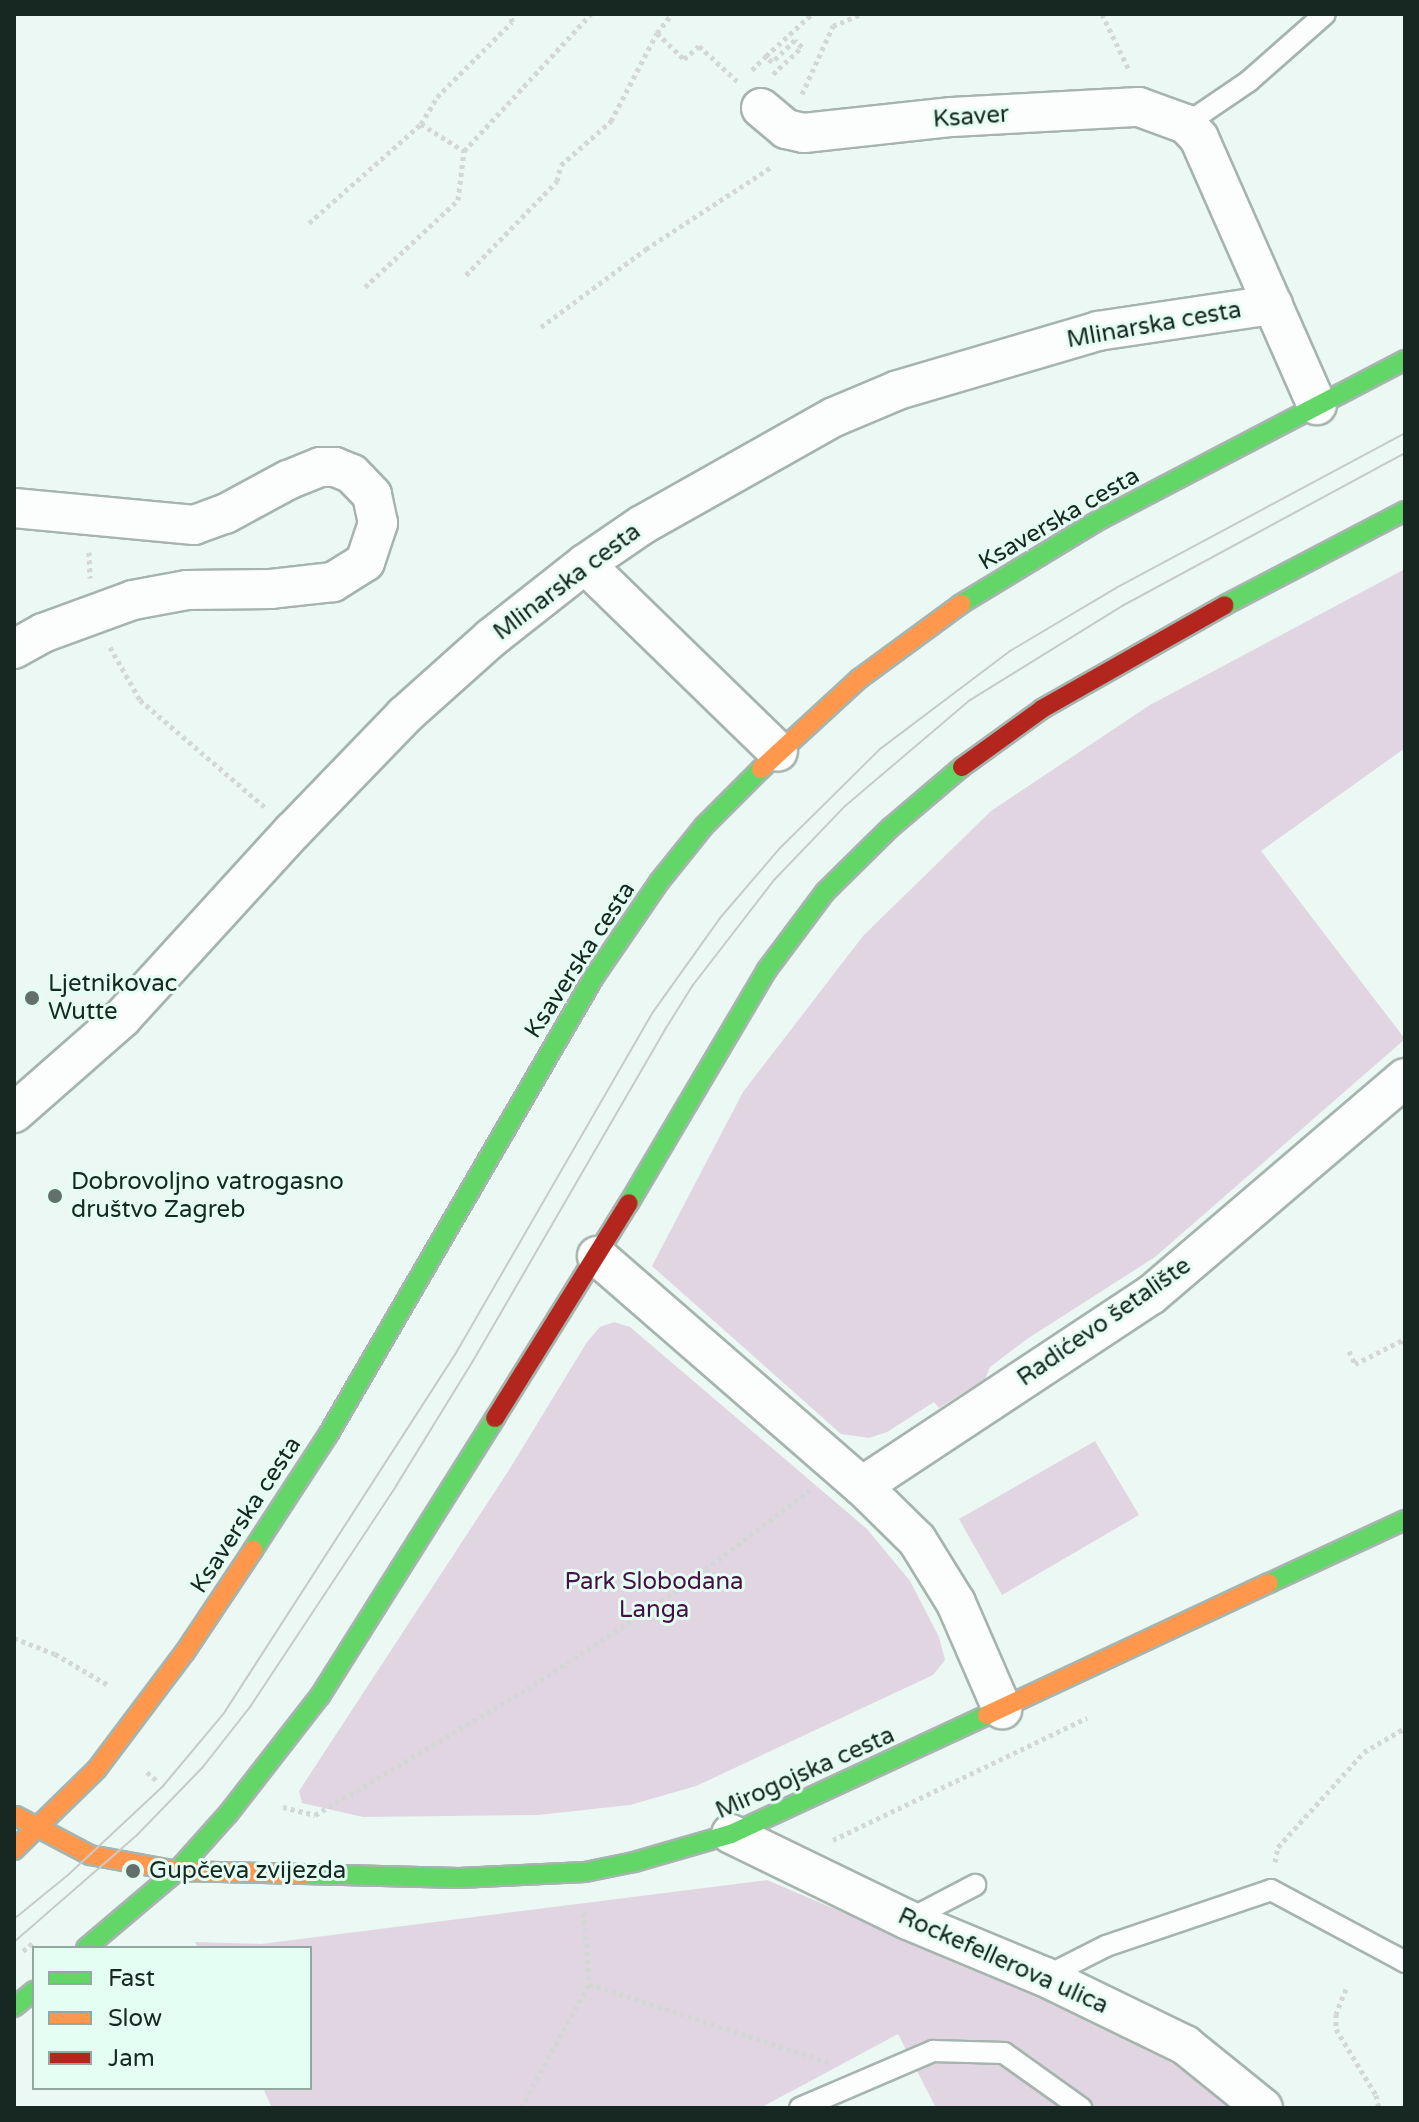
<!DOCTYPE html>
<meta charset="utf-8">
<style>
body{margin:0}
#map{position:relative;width:1419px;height:2122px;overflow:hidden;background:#ebf8f3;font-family:"Varela Round",sans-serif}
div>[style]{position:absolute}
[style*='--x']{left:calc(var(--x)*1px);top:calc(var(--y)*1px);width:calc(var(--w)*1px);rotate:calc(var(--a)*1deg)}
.green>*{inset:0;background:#e1d5e2}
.path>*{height:5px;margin-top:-2.5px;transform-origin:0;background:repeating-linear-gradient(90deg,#d3d7d5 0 4px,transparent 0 8px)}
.roads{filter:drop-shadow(2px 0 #a6b4ae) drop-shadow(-2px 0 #a6b4ae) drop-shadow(0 2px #a6b4ae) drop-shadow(0 -2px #a6b4ae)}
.lane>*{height:20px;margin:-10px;padding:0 10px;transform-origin:10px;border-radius:10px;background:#fcfefd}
.street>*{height:38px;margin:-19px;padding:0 19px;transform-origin:19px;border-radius:19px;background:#fcfefd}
.fast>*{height:18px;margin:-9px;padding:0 9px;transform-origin:9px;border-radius:9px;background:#63d668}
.slow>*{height:18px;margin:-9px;padding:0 9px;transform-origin:9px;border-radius:9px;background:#ff974d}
.jam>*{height:18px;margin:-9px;padding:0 9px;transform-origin:9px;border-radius:9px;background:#b3261e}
.tram>*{height:2px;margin:-1px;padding:0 1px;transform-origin:1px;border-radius:1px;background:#c6cbc9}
.dots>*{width:22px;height:22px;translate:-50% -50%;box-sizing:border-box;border:4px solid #e5fef4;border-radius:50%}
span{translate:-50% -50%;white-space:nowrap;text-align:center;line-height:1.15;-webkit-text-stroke:6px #e5fef4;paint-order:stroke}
.street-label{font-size:24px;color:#172721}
.poi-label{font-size:24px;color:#172721}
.left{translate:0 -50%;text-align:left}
.park-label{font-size:24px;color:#461045}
.frame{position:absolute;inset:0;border:16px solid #172721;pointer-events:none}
.legend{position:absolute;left:32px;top:1946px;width:280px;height:144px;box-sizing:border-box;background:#e5fef4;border:2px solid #93a8a0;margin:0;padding:10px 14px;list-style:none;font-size:24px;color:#172721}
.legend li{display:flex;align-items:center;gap:16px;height:40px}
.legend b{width:40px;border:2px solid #93a8a0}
</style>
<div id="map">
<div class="green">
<i style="clip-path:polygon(1405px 569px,1405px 748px,1261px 851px,1405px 1039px,1155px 1257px,1027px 1339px,990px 1367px,985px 1379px,939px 1408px,934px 1402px,887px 1432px,869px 1438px,841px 1434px,652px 1266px,743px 1092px,863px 936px,991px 811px,1150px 705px)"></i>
<i style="clip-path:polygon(614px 1322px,630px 1327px,867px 1529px,910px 1581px,939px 1637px,945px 1660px,933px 1675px,696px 1786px,630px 1805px,538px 1815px,363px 1817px,302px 1803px,299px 1791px,509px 1470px,587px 1342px,600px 1327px)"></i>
<i style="clip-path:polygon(1095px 1441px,1139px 1515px,1002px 1595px,959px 1519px)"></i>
<i style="clip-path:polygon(767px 1880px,1144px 2041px,1231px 2108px,936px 2108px,898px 2034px,760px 2108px,272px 2108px,263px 2088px,310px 2088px,310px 1948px,198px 1948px,195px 1942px,261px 1944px)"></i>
</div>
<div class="path">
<i style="--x:1102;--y:14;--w:64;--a:64.2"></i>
<i style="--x:657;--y:33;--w:37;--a:44"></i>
<i style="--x:684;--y:59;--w:20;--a:-41"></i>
<i style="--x:699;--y:46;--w:52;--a:42.6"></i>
<i style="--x:752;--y:70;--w:20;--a:-45"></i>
<i style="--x:773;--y:74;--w:40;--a:-43"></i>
<i style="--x:802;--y:47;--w:10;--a:-135"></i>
<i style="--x:795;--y:40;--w:32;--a:136"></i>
<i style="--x:772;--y:62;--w:8;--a:-135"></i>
<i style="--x:766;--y:56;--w:62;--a:-42.4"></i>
<i style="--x:802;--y:94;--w:75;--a:-65.5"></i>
<i style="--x:833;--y:26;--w:30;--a:-23"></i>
<i style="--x:421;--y:124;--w:51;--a:32.1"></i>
<i style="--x:309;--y:223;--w:149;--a:-41.5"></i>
<i style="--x:421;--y:124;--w:31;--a:-59"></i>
<i style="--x:437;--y:97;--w:106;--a:-45"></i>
<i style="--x:512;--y:22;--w:8;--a:-97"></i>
<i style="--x:466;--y:275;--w:131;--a:-45.9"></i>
<i style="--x:557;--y:181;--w:16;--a:-76"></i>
<i style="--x:561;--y:165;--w:67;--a:-41.3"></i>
<i style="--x:611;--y:121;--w:99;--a:-62.4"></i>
<i style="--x:657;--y:33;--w:24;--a:-52"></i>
<i style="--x:365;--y:287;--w:127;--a:-43.1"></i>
<i style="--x:458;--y:200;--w:49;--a:-83"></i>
<i style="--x:464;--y:151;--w:187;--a:-47.2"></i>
<i style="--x:541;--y:327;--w:131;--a:-36.6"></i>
<i style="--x:646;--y:249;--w:152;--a:-33.2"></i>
<i style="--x:89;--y:552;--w:26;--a:88"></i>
<i style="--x:110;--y:647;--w:61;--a:60.5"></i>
<i style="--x:140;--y:700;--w:165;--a:40.6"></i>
<i style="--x:1349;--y:1351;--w:14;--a:65"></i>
<i style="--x:1355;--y:1364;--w:54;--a:-26.6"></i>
<i style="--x:1403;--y:1340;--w:4;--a:56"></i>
<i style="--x:14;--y:1638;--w:44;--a:21.3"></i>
<i style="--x:55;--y:1654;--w:61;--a:30.3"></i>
<i style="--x:147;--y:1772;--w:13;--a:42"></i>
<i style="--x:283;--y:1807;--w:33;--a:14"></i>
<i style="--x:315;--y:1815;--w:247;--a:-30.7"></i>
<i style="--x:527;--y:1689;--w:183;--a:-33.2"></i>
<i style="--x:680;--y:1589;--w:163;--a:-37.3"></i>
<i style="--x:833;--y:1840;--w:282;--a:-25.7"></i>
<i style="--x:1275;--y:1862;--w:15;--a:-79"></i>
<i style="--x:1278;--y:1847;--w:128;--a:-47.8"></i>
<i style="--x:1364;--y:1752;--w:48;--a:-30.3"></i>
<i style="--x:584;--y:1912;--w:72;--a:86"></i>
<i style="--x:589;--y:1984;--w:254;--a:18.1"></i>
<i style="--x:23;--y:1951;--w:14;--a:-39"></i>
<i style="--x:1346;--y:1989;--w:27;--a:112"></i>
<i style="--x:1336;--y:2014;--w:15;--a:90"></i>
<i style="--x:1336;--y:2029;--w:77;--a:58.8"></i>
<i style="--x:1376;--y:2095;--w:13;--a:77"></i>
<i style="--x:521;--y:2108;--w:141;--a:-61.3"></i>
</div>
<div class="roads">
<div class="lane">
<i style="--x:1186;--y:124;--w:76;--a:-34.3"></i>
<i style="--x:1249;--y:81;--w:101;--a:-41.4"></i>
<i style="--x:908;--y:1920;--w:76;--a:-27.6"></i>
<i style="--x:1045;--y:1977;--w:68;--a:-26.9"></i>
<i style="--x:1106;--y:1946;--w:174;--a:-18.7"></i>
<i style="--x:1271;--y:1890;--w:152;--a:28.2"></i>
<i style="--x:800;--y:2108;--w:145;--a:-23.2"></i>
<i style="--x:933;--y:2051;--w:71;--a:1.6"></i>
<i style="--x:1004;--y:2053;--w:95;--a:35.5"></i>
</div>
<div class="street">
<i style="--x:761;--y:108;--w:33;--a:40"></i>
<i style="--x:786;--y:129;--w:18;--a:13"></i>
<i style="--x:804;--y:133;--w:149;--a:-6.2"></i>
<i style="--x:952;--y:117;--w:187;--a:-3.1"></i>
<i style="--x:1139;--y:107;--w:50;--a:19.9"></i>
<i style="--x:1186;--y:124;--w:19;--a:47"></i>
<i style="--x:1199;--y:138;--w:292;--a:66.2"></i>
<i style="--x:14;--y:508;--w:181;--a:5.4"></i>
<i style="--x:194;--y:525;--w:33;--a:-20"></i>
<i style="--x:225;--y:514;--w:72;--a:-28.4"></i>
<i style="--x:288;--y:480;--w:35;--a:-22"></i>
<i style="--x:321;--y:467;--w:14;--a:0"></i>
<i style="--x:335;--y:467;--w:18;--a:22"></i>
<i style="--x:352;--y:474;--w:29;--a:46"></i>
<i style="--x:372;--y:495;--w:29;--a:78"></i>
<i style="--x:378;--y:523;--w:41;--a:108.4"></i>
<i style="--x:365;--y:562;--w:38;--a:148"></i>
<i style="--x:333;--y:582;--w:62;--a:173.6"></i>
<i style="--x:271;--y:589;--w:84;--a:179.3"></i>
<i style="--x:187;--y:590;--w:55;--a:169.5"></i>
<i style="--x:133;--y:600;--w:96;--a:159.9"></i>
<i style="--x:43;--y:633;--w:33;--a:151"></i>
<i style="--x:585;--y:564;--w:269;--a:44.2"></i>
<i style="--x:14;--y:1113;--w:144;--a:-41.3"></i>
<i style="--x:122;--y:1018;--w:253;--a:-47.6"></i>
<i style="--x:293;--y:831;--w:161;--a:-46"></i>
<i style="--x:405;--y:715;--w:115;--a:-41.8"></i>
<i style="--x:491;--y:638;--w:120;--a:-38.2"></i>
<i style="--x:585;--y:564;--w:69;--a:-34.4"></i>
<i style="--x:642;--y:525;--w:220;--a:-29.4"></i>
<i style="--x:834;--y:417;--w:69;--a:-22.9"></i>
<i style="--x:898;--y:390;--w:209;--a:-16.4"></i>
<i style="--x:1098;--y:331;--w:177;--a:-8.5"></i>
<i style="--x:597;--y:1256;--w:351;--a:41"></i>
<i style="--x:862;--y:1486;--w:77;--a:44.5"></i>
<i style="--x:917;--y:1540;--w:74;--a:58.2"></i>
<i style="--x:956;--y:1603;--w:116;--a:66.5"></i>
<i style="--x:862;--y:1486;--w:346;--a:-33.5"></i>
<i style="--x:1151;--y:1295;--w:334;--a:-40.5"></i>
<i style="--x:731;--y:1834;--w:197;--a:25.9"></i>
<i style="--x:908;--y:1920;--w:148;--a:22.6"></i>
<i style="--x:1045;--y:1977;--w:156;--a:25.9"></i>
<i style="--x:1185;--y:2045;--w:100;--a:38.9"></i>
</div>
<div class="fast">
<i style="--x:961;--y:604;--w:164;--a:-31.3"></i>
<i style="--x:1101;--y:519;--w:343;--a:-27.6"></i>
<i style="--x:1225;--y:605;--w:203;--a:-27.6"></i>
<i style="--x:629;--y:1203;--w:269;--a:-59.4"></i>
<i style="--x:766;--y:971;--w:99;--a:-53.2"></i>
<i style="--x:825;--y:892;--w:91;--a:-44.6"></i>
<i style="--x:890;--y:828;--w:94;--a:-40.3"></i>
<i style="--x:253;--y:1550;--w:137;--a:-56.9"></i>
<i style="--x:328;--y:1435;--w:530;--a:-59.85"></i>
<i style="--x:594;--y:977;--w:115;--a:-55.6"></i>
<i style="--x:659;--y:882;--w:72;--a:-51.2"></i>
<i style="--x:704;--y:826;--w:81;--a:-45"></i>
<i style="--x:1269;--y:1583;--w:150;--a:-24.9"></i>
<i style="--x:304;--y:1874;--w:155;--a:1.5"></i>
<i style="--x:459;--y:1878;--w:126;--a:-2.7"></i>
<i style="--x:585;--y:1872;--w:50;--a:-11.5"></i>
<i style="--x:634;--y:1862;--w:101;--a:-16.1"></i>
<i style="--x:731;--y:1834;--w:282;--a:-24.9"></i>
<i style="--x:86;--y:1948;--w:119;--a:-40.2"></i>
<i style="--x:177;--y:1871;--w:76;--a:-48.2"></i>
<i style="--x:228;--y:1814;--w:150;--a:-52.1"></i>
<i style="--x:320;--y:1696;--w:328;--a:-57.8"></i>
<i style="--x:14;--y:2007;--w:26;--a:-39"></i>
</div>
<div class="slow">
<i style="--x:761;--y:769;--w:133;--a:-42.6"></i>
<i style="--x:859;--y:679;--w:127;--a:-36.3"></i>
<i style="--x:987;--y:1715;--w:311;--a:-25.1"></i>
<i style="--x:16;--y:1816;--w:84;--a:27.8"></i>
<i style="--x:90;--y:1855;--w:88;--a:10.4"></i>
<i style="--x:177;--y:1871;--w:127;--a:1.4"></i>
<i style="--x:14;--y:1850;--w:116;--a:-44.3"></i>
<i style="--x:97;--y:1769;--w:146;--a:-53.1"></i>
<i style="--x:185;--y:1652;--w:123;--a:-56.3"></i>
</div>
<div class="jam">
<i style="--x:962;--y:767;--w:99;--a:-35.9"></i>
<i style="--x:1042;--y:709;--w:210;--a:-29.6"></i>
<i style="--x:495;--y:1418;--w:253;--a:-58.1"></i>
</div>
</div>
<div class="tram">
<i style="--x:14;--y:1919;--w:70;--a:-39.2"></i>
<i style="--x:68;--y:1875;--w:130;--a:-43.1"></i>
<i style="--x:163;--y:1786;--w:95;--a:-50.1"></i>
<i style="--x:224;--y:1713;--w:428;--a:-57.2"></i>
<i style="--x:456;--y:1353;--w:394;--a:-60"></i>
<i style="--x:653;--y:1012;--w:115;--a:-54.5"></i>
<i style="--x:720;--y:918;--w:92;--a:-49.4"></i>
<i style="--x:780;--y:848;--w:141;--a:-44.7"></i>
<i style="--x:880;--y:749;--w:163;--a:-37"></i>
<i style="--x:1010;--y:651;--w:123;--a:-30.7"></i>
<i style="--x:1116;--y:588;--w:328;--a:-28.2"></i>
<i style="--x:14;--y:1942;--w:163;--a:-41"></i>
<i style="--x:137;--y:1835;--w:93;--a:-45.9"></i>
<i style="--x:202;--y:1768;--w:78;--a:-51.8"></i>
<i style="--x:250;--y:1707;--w:265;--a:-56.5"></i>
<i style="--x:396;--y:1486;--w:147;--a:-58.4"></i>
<i style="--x:473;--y:1361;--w:385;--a:-59.9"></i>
<i style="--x:666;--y:1028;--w:51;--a:-57.9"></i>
<i style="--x:693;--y:985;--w:134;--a:-52.3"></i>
<i style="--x:775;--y:879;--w:101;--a:-46.2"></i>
<i style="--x:845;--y:806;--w:164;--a:-40.3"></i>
<i style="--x:970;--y:700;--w:179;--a:-31.7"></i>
<i style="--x:1122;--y:606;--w:322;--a:-28.4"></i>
</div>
<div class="dots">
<i style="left:32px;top:998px;background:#61706a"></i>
<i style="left:55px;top:1196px;background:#61706a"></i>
<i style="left:133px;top:1871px;background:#61706a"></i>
</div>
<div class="street-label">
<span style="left:971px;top:117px;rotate:-4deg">Ksaver</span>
<span style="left:1154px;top:325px;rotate:-10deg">Mlinarska cesta</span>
<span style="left:1059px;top:519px;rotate:-30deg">Ksaverska cesta</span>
<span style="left:567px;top:582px;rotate:-37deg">Mlinarska cesta</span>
<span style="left:580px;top:960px;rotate:-57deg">Ksaverska cesta</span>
<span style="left:1104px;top:1322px;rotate:-35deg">Radićevo šetalište</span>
<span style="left:246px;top:1515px;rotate:-57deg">Ksaverska cesta</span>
<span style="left:805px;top:1773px;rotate:-24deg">Mirogojska cesta</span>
<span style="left:1003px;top:1961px;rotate:24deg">Rockefellerova ulica</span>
</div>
<div class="poi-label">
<span class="left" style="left:48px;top:998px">Ljetnikovac<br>Wutte</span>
<span class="left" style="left:71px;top:1196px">Dobrovoljno vatrogasno<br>društvo Zagreb</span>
<span class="left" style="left:149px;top:1871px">Gupčeva zvijezda</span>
</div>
<div class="park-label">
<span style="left:654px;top:1596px">Park Slobodana<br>Langa</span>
</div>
<div class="frame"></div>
<ul class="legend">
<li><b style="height:10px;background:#63d668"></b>Fast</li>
<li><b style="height:10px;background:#ff974d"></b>Slow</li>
<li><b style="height:10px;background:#b3261e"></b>Jam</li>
</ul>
</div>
